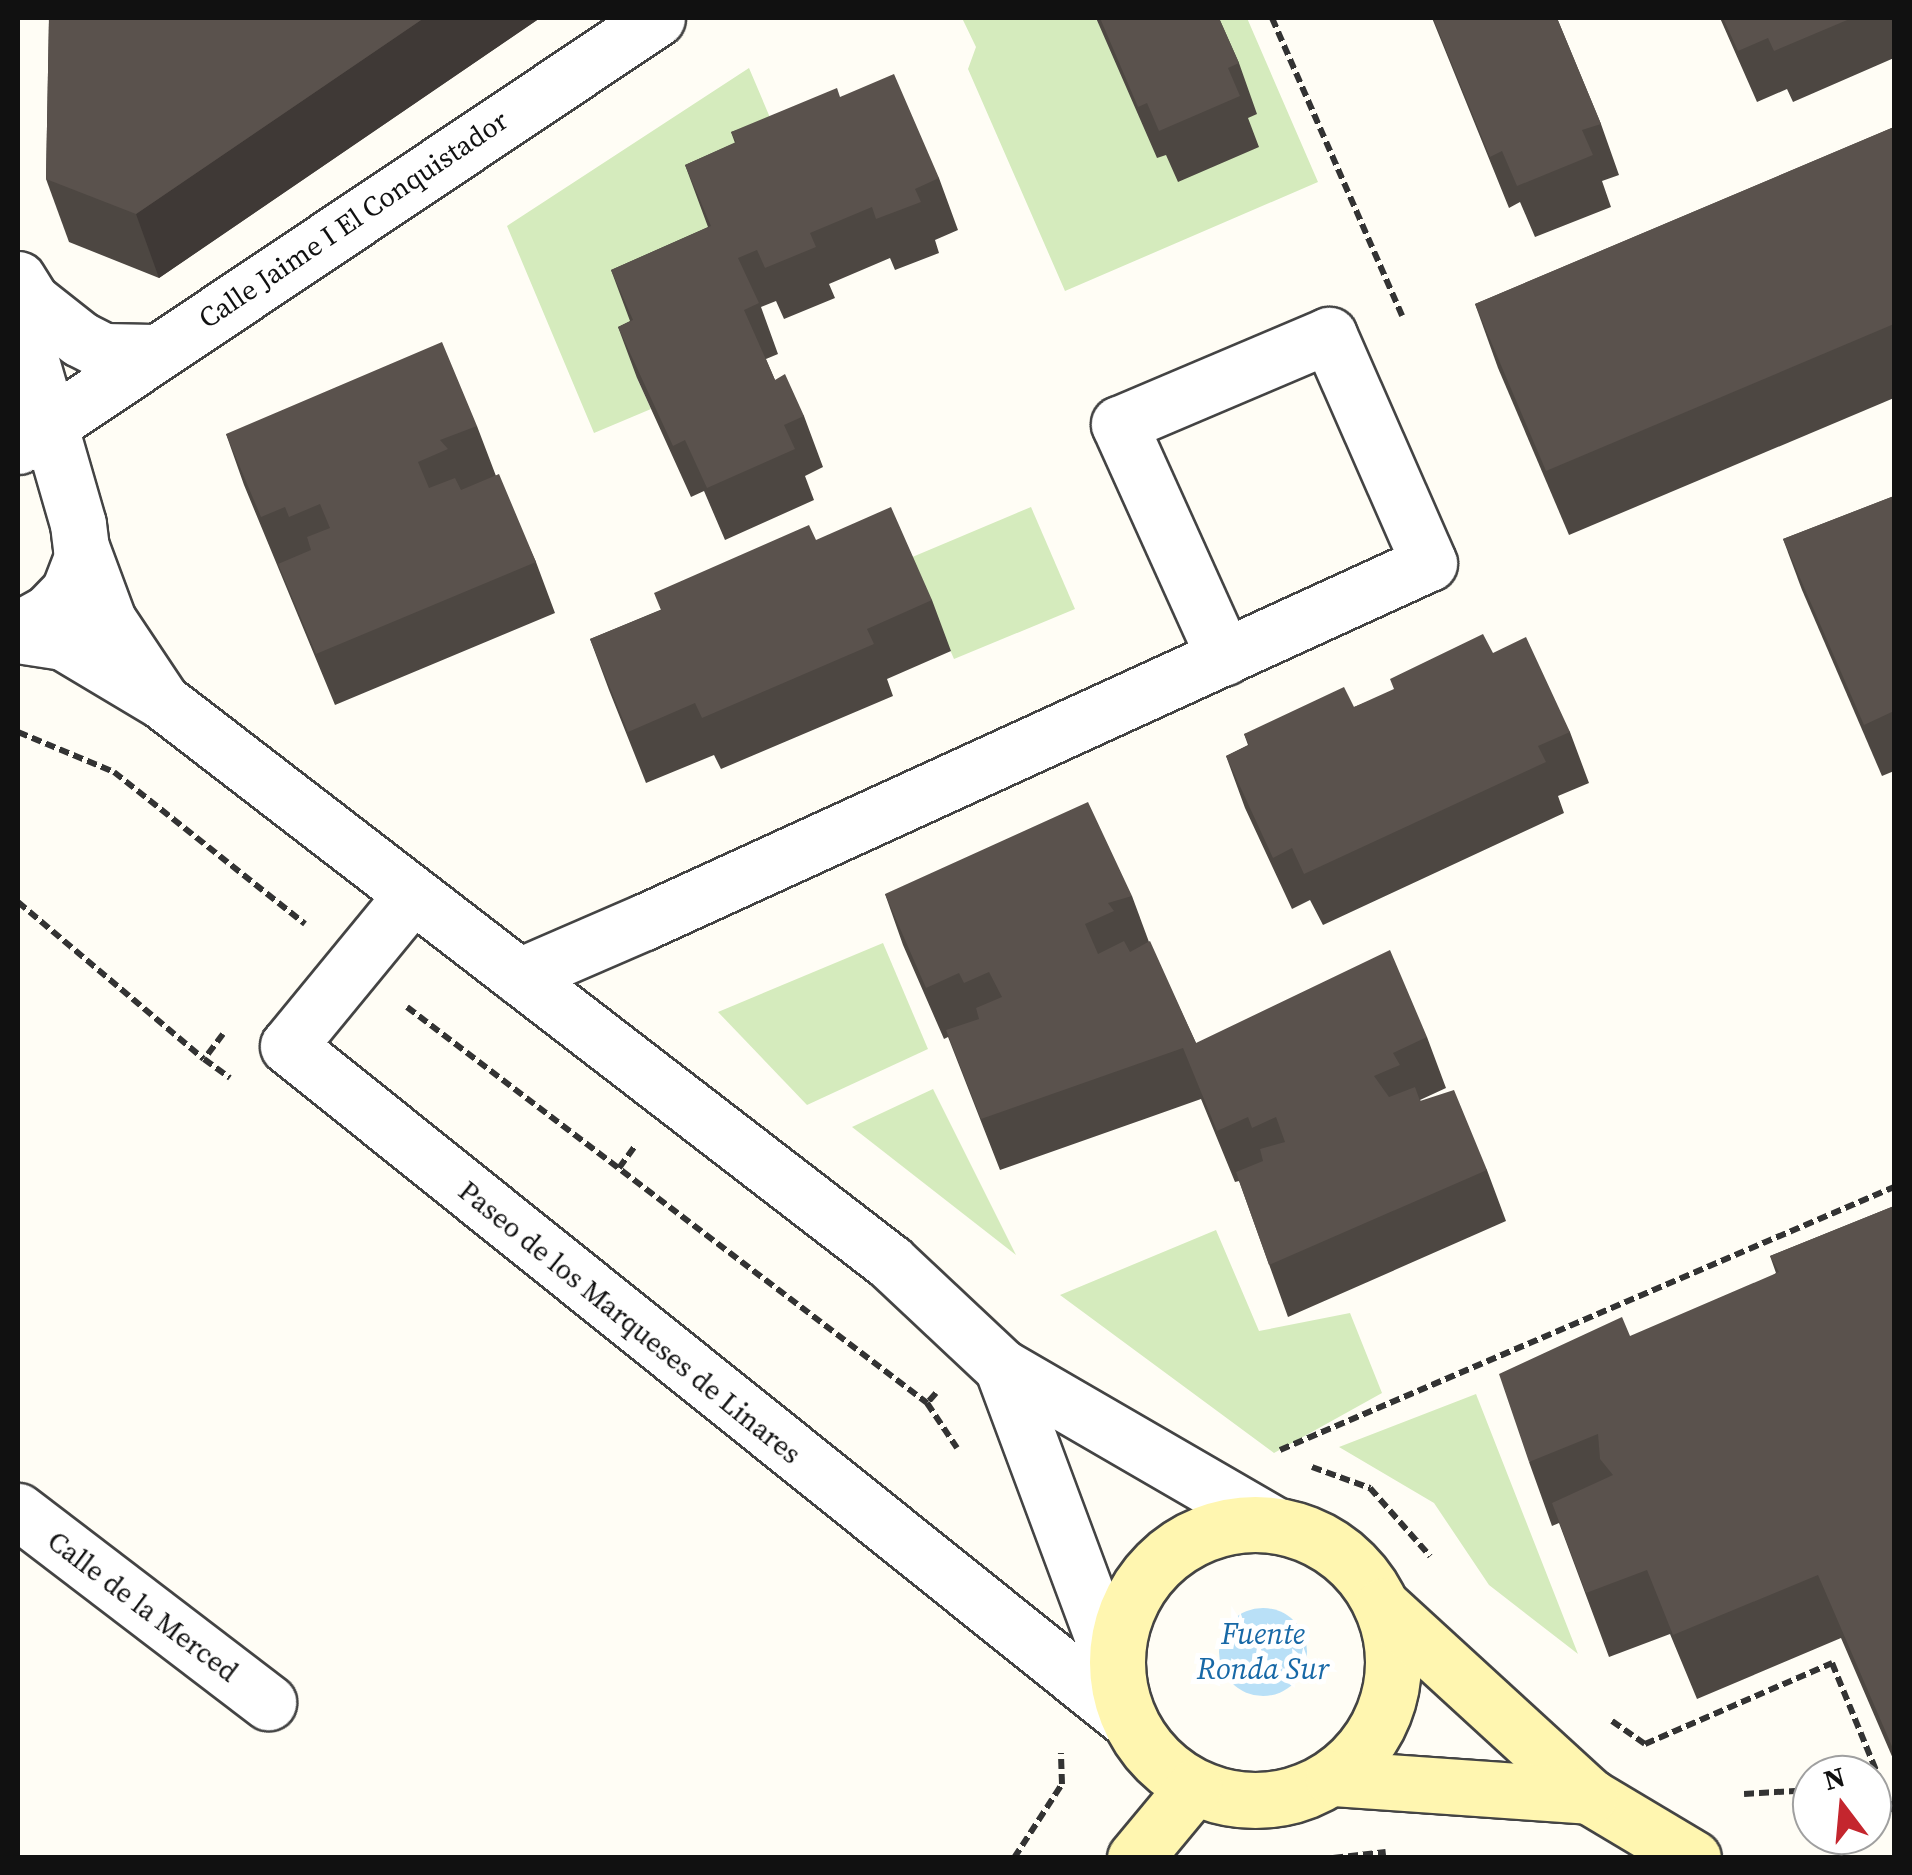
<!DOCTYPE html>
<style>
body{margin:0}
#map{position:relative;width:1912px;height:1875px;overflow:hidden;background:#fffdf5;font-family:"Source Serif 4",serif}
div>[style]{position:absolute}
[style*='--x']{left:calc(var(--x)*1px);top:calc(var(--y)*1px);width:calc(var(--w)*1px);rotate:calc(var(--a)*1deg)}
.green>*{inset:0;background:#d5ebbd}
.water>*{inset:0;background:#b9e0f7}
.round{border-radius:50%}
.path>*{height:6px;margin-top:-3px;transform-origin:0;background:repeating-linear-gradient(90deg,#333 0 10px,transparent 0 15px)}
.roads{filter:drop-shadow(2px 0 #444) drop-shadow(-2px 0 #444) drop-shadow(0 2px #444) drop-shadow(0 -2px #444)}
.minor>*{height:55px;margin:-27.5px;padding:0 27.5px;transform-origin:27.5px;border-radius:27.5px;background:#fff}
.tertiary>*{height:55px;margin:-27.5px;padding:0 27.5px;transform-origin:27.5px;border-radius:27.5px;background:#fff}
.secondary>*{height:55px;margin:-27.5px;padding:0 27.5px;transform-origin:27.5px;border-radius:27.5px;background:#fff6b0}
.secondary>.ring{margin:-27.5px;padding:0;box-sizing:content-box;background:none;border:55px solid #fff6b0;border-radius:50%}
.wall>*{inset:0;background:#4d4742}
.shaded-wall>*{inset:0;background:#3f3936}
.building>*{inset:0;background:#5a524d}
span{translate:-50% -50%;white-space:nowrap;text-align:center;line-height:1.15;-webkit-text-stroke:10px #fff;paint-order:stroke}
.street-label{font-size:28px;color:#111}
.water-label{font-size:30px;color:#1768a6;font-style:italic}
.frame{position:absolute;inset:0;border:20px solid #111;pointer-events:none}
.north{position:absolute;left:1792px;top:1755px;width:100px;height:100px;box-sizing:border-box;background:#fff;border:2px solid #a0a0a0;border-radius:50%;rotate:344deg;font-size:28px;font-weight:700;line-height:40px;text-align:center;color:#111}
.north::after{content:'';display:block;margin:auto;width:35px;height:45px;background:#c4262e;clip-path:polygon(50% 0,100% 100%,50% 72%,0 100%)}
</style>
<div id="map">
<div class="green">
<i style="clip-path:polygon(962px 18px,1247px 18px,1318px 182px,1065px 291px,968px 69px,976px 47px)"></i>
<i style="clip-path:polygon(749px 68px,791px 167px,730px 277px,637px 378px,651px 409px,594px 433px,507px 226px)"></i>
<i style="clip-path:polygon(1031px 507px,1075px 609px,954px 659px,910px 558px)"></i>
<i style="clip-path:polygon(883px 943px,928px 1049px,807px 1105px,718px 1012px)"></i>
<i style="clip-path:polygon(933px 1089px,1016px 1255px,852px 1127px)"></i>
<i style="clip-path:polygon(1216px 1230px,1259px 1331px,1350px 1313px,1382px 1393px,1274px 1453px,1060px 1295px)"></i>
<i style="clip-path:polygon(1476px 1394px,1578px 1654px,1489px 1585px,1434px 1503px,1339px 1447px)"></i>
</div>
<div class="water">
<i class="round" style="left:1219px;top:1608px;width:88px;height:88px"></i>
</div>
<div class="path">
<i style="--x:1272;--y:18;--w:325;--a:66.4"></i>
<i style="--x:18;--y:732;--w:104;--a:22.6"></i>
<i style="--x:114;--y:772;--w:244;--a:38.5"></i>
<i style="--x:18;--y:902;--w:243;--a:40.2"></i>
<i style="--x:407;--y:1007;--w:654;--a:37.29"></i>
<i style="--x:223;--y:1034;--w:31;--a:127"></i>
<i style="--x:204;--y:1059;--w:32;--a:36"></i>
<i style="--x:619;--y:1168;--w:26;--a:-54"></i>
<i style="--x:936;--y:1393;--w:13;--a:132"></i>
<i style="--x:927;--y:1403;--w:54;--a:56.3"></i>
<i style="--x:1280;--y:1450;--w:668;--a:-23.19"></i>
<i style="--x:1312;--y:1467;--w:62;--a:19.9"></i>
<i style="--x:1370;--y:1488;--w:91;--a:48.6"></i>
<i style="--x:1612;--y:1721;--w:40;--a:34.9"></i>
<i style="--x:1645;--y:1744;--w:204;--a:-23.4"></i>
<i style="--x:1832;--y:1663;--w:163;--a:67.7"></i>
<i style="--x:1744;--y:1794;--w:68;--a:-3.4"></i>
<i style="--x:1014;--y:1858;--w:88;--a:-57"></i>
<i style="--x:1062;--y:1784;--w:31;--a:-92"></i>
<i style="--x:1333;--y:1858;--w:53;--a:-6.5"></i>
</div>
<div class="roads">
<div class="minor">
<i style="--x:18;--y:279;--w:26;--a:58"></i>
<i style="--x:32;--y:301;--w:61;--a:38.4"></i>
<i style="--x:80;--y:339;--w:27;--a:27"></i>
<i style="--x:104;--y:351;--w:50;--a:1.1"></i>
<i style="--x:18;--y:316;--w:216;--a:73.9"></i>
<i style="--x:78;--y:524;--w:33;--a:83"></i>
<i style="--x:82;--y:557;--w:36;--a:111"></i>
<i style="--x:69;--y:591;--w:29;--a:134"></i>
<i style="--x:49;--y:612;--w:35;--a:151"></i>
<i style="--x:81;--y:547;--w:78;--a:69.7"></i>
<i style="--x:108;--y:620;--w:97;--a:56.3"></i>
<i style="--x:412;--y:895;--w:195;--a:129.4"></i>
<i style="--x:288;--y:1046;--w:1076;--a:38.73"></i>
<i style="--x:519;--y:976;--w:136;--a:-23.4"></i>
<i style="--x:644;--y:922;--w:863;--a:-24.58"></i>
<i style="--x:1429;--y:563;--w:249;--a:-113.7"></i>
<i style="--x:1329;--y:335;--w:228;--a:157"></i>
<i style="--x:1119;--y:424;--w:256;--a:65.7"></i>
<i style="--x:18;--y:1511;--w:315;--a:37.4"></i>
</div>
<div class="tertiary">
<i style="--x:18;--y:446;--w:769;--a:-33.81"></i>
<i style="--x:18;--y:635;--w:46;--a:8.8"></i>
<i style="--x:63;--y:642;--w:115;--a:30.8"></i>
<i style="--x:162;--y:701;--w:919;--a:37.62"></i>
<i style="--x:890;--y:1262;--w:154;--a:43.2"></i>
<i style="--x:1002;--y:1367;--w:315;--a:30.1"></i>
<i style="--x:1002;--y:1367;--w:327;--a:69.6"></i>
</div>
<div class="secondary">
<i class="ring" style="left:1117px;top:1524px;width:221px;height:221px"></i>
<i style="--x:1382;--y:1606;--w:281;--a:42.5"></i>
<i style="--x:1589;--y:1796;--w:121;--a:30.8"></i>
<i style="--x:1333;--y:1778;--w:257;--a:4"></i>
<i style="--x:1135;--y:1858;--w:92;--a:-50.3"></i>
</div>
</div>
<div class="wall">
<i style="clip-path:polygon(49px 18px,540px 18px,159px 278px,69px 242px,46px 179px)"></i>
<i style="clip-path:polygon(1096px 18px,1219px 18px,1239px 63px,1257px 114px,1248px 118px,1259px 147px,1178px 182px,1166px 155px,1157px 158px)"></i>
<i style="clip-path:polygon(1432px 18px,1557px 18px,1601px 124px,1619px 175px,1602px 181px,1611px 207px,1535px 237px,1520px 202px,1509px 208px)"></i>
<i style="clip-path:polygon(1720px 18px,1894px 18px,1894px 58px,1793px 102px,1787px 89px,1757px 102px)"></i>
<i style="clip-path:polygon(840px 97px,939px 178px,958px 230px,935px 240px,939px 253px,895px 270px,890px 258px,829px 284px,835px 298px,784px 319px,776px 301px,761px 307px,778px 354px,766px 359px,775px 380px,804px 416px,823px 467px,805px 476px,814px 500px,725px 540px,704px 491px,691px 497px,637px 378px,618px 327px,630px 321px,611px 270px,708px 227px,685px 165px,735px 143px,731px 132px)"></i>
<i style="clip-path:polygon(1894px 127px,1894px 398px,1569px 535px,1498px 368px,1475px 304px)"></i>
<i style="clip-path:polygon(477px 426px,496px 476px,536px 562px,555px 613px,335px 705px,244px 485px,226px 434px)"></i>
<i style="clip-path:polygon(1894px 496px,1894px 771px,1882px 776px,1802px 590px,1783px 539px)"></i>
<i style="clip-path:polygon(816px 540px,932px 600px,951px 651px,887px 679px,893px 696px,721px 769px,714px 755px,646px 783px,609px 690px,590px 639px,660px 610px)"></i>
<i style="clip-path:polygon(1493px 653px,1570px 732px,1589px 783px,1558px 796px,1564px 813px,1323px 925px,1310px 900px,1292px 909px,1245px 808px,1226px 756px,1248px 745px,1244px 734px,1354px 707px)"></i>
<i style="clip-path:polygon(885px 894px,1132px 896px,1149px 942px,1196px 1043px,1427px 1037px,1446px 1088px,1420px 1100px,1487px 1170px,1506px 1221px,1288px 1317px,1239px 1181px,1235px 1182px,1201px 1099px,1000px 1170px,948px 1037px,944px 1039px,903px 945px)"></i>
<i style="clip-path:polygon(1894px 1206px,1894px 1761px,1841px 1638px,1697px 1699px,1670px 1634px,1609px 1657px,1559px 1523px,1552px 1526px,1529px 1462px,1776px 1273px,1770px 1256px)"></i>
</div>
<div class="shaded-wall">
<i style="clip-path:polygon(424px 18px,540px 18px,159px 278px,136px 214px)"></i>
</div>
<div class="building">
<i style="clip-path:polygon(49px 18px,424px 18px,136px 214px,46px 179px)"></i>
<i style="clip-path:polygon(1100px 18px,1219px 18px,1239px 63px,1228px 68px,1240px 96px,1159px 131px,1147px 103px,1138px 107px)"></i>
<i style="clip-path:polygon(1433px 18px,1557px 18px,1601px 124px,1582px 130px,1593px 155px,1517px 186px,1502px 151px,1490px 157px)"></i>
<i style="clip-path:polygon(1723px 18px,1852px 18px,1774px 51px,1768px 38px,1738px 51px)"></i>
<i style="clip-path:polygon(894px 74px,939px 178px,915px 189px,921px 202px,876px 219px,872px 207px,810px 233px,816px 247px,765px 268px,757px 250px,738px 258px,759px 303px,744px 310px,775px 380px,785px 374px,804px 416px,784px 425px,795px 449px,707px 488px,685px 440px,673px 446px,618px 327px,633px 320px,611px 270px,711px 226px,685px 165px,736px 142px,731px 132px,837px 88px,840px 97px)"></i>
<i style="clip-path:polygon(1894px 127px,1894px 324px,1546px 471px,1475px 304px)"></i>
<i style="clip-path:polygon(442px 342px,477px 426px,440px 440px,448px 449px,418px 462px,429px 488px,455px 478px,461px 490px,499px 474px,536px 562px,316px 654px,278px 564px,311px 550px,307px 537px,330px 528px,320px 504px,289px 517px,285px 507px,261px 517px,226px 434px)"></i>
<i style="clip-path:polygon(1894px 496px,1894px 711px,1864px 725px,1783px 539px)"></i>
<i style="clip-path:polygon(891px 507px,932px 600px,867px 629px,874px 644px,702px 718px,695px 703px,628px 732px,590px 639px,661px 610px,654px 593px,809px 525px,816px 540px)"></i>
<i style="clip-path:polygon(1483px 634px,1493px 653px,1526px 637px,1570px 732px,1538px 746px,1546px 762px,1304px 874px,1292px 848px,1273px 858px,1226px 756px,1249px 745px,1244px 734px,1344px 687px,1354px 707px,1394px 689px,1390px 679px)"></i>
<i style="clip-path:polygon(1088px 802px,1132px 896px,1108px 903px,1114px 911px,1085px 924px,1098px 954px,1124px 941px,1130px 952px,1150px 941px,1196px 1043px,1390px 950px,1427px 1037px,1393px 1053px,1400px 1065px,1374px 1076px,1389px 1097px,1415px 1087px,1420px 1101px,1454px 1090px,1487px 1170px,1269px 1265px,1236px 1172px,1263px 1161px,1260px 1149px,1285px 1142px,1276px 1117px,1252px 1128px,1248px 1117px,1217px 1131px,1183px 1048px,981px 1119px,946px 1030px,979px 1019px,976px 1008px,1002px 997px,989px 972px,964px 983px,959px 973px,926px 988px,885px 894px)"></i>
<i style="clip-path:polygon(1894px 1206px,1894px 1751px,1818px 1575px,1673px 1635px,1647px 1570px,1586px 1593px,1552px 1503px,1613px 1475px,1600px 1459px,1598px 1434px,1529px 1462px,1499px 1374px,1622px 1317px,1630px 1336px,1779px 1272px,1770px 1256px)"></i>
</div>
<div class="street-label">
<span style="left:353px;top:219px;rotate:-34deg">Calle Jaime I El Conquistador</span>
<span style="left:630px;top:1322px;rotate:39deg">Paseo de los Marqueses de Linares</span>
<span style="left:143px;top:1606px;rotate:37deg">Calle de la Merced</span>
</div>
<div class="water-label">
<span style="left:1263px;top:1651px">Fuente<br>Ronda Sur</span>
</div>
<div class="frame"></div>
<div class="north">N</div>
</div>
